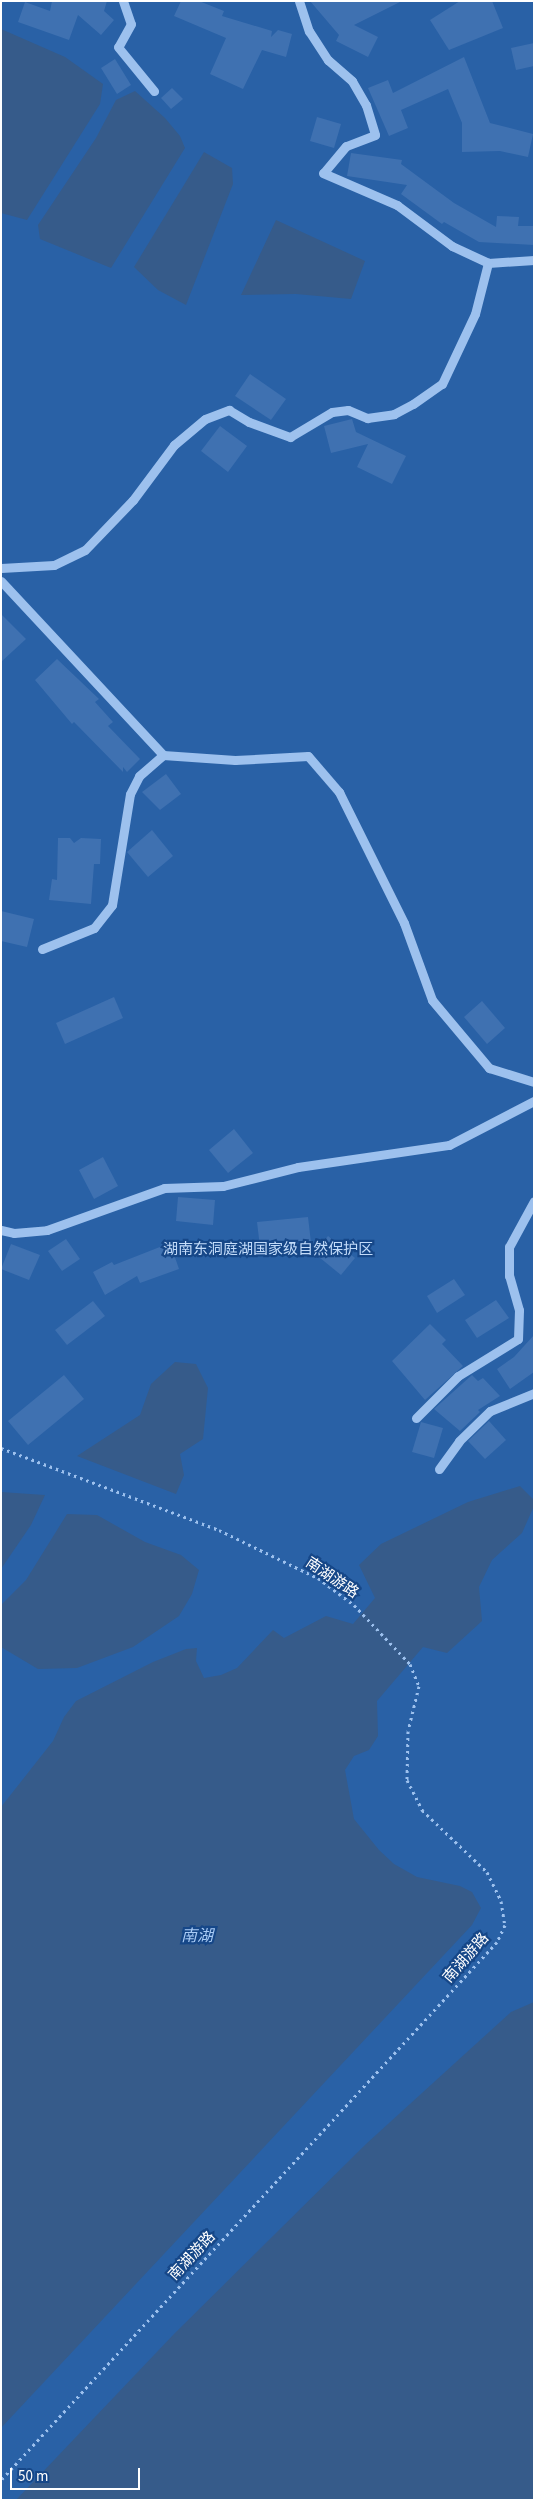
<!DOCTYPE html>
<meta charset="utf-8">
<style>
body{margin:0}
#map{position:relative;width:535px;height:2501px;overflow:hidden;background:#164788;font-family:"Source Sans 3","Noto Sans SC",sans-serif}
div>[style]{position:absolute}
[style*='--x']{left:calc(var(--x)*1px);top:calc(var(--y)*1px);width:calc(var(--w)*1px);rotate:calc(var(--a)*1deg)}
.green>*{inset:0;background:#2961a6}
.water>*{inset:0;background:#365b8a}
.building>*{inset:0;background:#3f71b1}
.path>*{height:3px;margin-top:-1.5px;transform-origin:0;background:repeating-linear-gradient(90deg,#9dc1ee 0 2.5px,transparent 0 6.5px)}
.minor>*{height:9px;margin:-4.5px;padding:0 4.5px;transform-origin:4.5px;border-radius:4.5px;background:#9dc1ee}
span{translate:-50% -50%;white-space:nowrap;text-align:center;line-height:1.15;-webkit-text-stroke:4.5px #164788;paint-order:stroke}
.park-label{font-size:15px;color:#c3dcfa}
.street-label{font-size:15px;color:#fff}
.water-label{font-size:16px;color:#a9cbf5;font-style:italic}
.frame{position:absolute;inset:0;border:2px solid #fff;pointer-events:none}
.scale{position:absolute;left:10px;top:2468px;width:130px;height:22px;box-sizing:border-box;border:2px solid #fff;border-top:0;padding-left:6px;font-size:15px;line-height:18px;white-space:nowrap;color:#fff;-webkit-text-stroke:4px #164788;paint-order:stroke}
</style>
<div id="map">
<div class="green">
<i style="clip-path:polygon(1px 1px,534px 1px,534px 2500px,1px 2500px)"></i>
</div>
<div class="water">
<i style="clip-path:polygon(1px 29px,65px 57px,103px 84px,100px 104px,27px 220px,1px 213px)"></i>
<i style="clip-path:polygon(135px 91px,165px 118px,180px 136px,185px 148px,111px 268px,40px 239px,38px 225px,96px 138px,116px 100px)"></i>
<i style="clip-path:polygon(204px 152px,232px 168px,233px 184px,186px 305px,158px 290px,134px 267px)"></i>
<i style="clip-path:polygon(276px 220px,365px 261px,351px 299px,296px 294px,241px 295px)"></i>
<i style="clip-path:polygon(175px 1362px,196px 1364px,208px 1388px,203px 1439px,180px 1454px,184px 1475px,176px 1494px,77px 1456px,140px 1415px,151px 1384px)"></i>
<i style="clip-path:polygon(520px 1486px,534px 1500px,534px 1506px,522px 1533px,492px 1560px,479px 1587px,482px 1621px,447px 1653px,423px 1647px,377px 1701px,378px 1736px,369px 1750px,354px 1756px,345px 1770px,354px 1819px,379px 1850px,394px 1864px,417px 1877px,460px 1886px,472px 1892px,481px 1908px,472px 1925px,1px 2428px,1px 1807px,53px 1741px,64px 1717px,76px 1701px,153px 1662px,186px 1649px,197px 1648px,196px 1661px,204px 1678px,221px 1675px,237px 1668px,273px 1630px,284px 1638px,326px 1616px,353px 1624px,375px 1598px,359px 1565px,381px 1544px,468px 1502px)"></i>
<i style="clip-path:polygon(1px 1492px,45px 1495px,31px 1525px,1px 1569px)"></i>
<i style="clip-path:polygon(67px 1514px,97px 1515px,145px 1542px,181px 1555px,199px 1570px,192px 1594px,179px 1616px,133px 1647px,77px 1668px,38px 1669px,1px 1647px,1px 1605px,26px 1580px)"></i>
<i style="clip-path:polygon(534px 2002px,534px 2500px,16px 2500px,174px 2334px,366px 2144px,511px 2012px)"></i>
</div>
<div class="building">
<i style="clip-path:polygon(52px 1px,107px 1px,104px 11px,114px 20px,101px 35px,78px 15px,69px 40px,18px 22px,25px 2px,50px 11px)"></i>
<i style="clip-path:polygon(181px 1px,199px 1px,224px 11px,222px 16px,272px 31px,271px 37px,278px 30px,292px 34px,286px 57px,262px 50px,243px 89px,210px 74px,226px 38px,174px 16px)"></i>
<i style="clip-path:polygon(310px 1px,402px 1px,354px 25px,378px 37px,368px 57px,336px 41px,339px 35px)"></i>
<i style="clip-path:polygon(460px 1px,492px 1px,503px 28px,449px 50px,430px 20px)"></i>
<i style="clip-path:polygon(534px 43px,534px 66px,516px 70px,511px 48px)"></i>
<i style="clip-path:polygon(464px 57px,490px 123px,533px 134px,528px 157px,500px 151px,462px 152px,462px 123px,448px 89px,401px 110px,408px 128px,389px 136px,368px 88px,388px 80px,393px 93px)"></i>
<i style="clip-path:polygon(115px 59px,131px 85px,117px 94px,101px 68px)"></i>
<i style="clip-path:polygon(172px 88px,183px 99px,171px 109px,161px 98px)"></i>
<i style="clip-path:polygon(317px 117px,341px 124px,334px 148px,310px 141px)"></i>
<i style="clip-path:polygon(351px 153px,402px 160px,401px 164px,454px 203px,496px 227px,497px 216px,519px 217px,518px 226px,534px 226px,534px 245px,479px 242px,444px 222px,442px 224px,401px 194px,407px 185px,347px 176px)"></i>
<i style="clip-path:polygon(250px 374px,286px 399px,271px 420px,235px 396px)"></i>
<i style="clip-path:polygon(352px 419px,356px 432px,406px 456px,392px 484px,357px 467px,368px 444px,331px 453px,324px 426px)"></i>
<i style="clip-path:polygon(220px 426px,247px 446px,228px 472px,201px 451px)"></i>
<i style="clip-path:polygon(1px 614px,26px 639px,1px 662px)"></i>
<i style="clip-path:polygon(57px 659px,99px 699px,95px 702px,113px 722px,108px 726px,140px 759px,127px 772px,123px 767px,123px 772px,74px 722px,72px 724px,35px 680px)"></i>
<i style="clip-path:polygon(166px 774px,181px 794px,160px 810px,142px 792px)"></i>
<i style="clip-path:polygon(152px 830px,173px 856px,148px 877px,127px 852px)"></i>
<i style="clip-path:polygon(58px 838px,70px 838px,74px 843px,81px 838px,101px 839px,100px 864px,94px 864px,91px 904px,49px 900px,52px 879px,57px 880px)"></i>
<i style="clip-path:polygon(1px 911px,34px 919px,27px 947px,1px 941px)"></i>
<i style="clip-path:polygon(114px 997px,123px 1018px,65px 1044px,56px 1023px)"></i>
<i style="clip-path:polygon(482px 1001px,505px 1028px,487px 1044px,464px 1017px)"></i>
<i style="clip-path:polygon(234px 1129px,253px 1153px,228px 1173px,209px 1150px)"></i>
<i style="clip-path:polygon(103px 1157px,118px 1186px,94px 1199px,79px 1170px)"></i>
<i style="clip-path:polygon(178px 1197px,215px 1200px,213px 1225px,176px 1221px)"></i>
<i style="clip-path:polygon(308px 1217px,312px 1251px,301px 1243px,260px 1247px,257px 1222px)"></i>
<i style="clip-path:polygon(328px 1236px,355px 1258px,341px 1275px,314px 1253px)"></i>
<i style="clip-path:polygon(66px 1239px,80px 1259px,62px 1271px,48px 1251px)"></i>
<i style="clip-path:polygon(170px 1243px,179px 1269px,140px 1283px,137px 1276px,105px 1295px,93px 1272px,112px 1262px,114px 1265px)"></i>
<i style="clip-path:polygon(11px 1244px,40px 1255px,29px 1280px,1px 1269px)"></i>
<i style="clip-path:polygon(454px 1279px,465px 1295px,437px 1313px,427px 1296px)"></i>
<i style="clip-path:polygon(496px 1300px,509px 1318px,477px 1338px,465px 1320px)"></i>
<i style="clip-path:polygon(93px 1301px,105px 1316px,67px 1345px,55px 1330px)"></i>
<i style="clip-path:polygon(430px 1324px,446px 1340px,442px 1344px,463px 1366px,425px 1400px,392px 1361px)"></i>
<i style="clip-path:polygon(534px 1335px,534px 1372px,510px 1389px,497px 1369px,514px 1357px)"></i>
<i style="clip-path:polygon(64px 1375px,84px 1399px,28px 1445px,8px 1421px)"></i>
<i style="clip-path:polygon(472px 1375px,478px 1381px,483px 1378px,500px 1396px,478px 1410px,480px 1412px,460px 1431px,434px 1409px)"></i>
<i style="clip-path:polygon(489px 1421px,506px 1440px,485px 1459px,468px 1441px)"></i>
<i style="clip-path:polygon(421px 1422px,443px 1428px,434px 1458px,412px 1452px)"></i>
</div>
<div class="path">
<i style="--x:1;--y:1448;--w:233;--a:20.6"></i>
<i style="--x:219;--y:1530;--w:110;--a:25.9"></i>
<i style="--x:318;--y:1578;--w:45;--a:36.9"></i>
<i style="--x:354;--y:1605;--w:81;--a:46.5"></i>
<i style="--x:410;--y:1664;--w:24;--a:68"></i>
<i style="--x:419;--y:1686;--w:46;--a:103.7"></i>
<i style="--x:408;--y:1731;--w:49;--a:91.2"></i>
<i style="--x:407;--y:1780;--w:34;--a:63"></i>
<i style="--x:422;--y:1810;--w:90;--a:43.6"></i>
<i style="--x:487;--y:1872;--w:32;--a:64"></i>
<i style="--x:501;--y:1901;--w:24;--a:81"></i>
<i style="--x:505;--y:1925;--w:19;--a:115"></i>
<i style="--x:497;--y:1942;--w:732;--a:132.67"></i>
</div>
<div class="minor">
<i style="--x:123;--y:1;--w:24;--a:71"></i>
<i style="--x:131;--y:24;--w:26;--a:119"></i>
<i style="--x:118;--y:47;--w:57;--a:50.7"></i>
<i style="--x:299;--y:1;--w:32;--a:72"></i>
<i style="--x:309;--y:31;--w:35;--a:57"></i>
<i style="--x:328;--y:60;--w:32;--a:41"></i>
<i style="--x:352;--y:81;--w:28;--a:60"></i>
<i style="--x:366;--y:105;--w:31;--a:73"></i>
<i style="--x:375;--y:135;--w:31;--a:159"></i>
<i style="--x:346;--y:146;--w:35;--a:130"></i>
<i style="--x:323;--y:173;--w:81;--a:23.4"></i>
<i style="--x:397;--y:205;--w:69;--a:36.7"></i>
<i style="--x:452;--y:246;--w:40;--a:25"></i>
<i style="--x:488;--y:263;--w:46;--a:-3.7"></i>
<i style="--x:1;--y:568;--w:53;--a:-3.2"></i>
<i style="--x:54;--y:565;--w:34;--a:-26"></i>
<i style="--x:85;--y:550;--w:69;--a:-46.2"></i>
<i style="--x:133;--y:500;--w:69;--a:-53.3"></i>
<i style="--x:174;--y:445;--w:40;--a:-40"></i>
<i style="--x:205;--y:419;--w:26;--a:-21"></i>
<i style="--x:229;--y:410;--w:23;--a:31"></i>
<i style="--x:249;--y:422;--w:44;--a:20.1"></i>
<i style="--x:290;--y:437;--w:49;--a:-30.8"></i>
<i style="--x:332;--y:412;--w:16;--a:-7"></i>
<i style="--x:348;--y:410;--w:21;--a:23"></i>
<i style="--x:367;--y:418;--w:27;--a:-8"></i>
<i style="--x:394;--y:414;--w:21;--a:-28"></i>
<i style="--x:413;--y:404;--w:35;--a:-35"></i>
<i style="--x:442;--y:384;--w:77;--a:-64.8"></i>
<i style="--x:475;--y:314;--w:53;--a:-75.7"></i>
<i style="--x:1;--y:581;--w:238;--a:47"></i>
<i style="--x:163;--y:755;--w:72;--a:4"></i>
<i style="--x:235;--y:760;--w:73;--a:-3.1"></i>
<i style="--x:308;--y:756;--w:48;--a:49.3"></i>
<i style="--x:339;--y:792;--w:146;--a:63.6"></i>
<i style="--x:404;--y:923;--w:82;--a:70"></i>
<i style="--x:432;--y:1000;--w:89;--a:50"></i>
<i style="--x:489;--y:1068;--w:47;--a:17.3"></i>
<i style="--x:42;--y:949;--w:56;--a:-22"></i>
<i style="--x:94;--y:928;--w:29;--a:-52"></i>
<i style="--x:112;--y:905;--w:112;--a:-80.8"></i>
<i style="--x:130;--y:794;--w:20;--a:-63"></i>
<i style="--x:139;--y:776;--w:32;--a:-41"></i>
<i style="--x:1;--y:1230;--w:13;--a:13"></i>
<i style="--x:14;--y:1233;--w:33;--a:-5"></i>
<i style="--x:47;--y:1230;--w:124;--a:-19.7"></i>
<i style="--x:164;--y:1188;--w:59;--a:-1.9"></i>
<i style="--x:223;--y:1186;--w:77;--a:-14.2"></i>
<i style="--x:298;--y:1167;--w:153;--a:-8.3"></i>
<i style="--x:449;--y:1145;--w:96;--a:-27.4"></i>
<i style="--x:416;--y:1418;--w:59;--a:-45"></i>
<i style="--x:458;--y:1376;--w:70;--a:-31.7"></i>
<i style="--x:518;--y:1339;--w:29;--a:-88"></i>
<i style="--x:519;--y:1310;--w:35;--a:-106"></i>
<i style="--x:509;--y:1276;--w:29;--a:-90"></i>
<i style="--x:509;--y:1247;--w:52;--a:-61.5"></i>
<i style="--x:439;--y:1469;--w:34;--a:-54"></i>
<i style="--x:459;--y:1441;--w:43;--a:-44.1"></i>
<i style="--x:490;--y:1411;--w:48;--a:-22.2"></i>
</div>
<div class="park-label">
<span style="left:268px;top:1250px">湖南东洞庭湖国家级自然保护区</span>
</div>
<div class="street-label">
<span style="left:332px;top:1578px;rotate:34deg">南湖游路</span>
<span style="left:466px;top:1958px;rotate:-49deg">南湖游路</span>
<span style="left:192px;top:2256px;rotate:-47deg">南湖游路</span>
</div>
<div class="water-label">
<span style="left:197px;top:1936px">南湖</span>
</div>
<div class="frame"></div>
<div class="scale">50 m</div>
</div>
